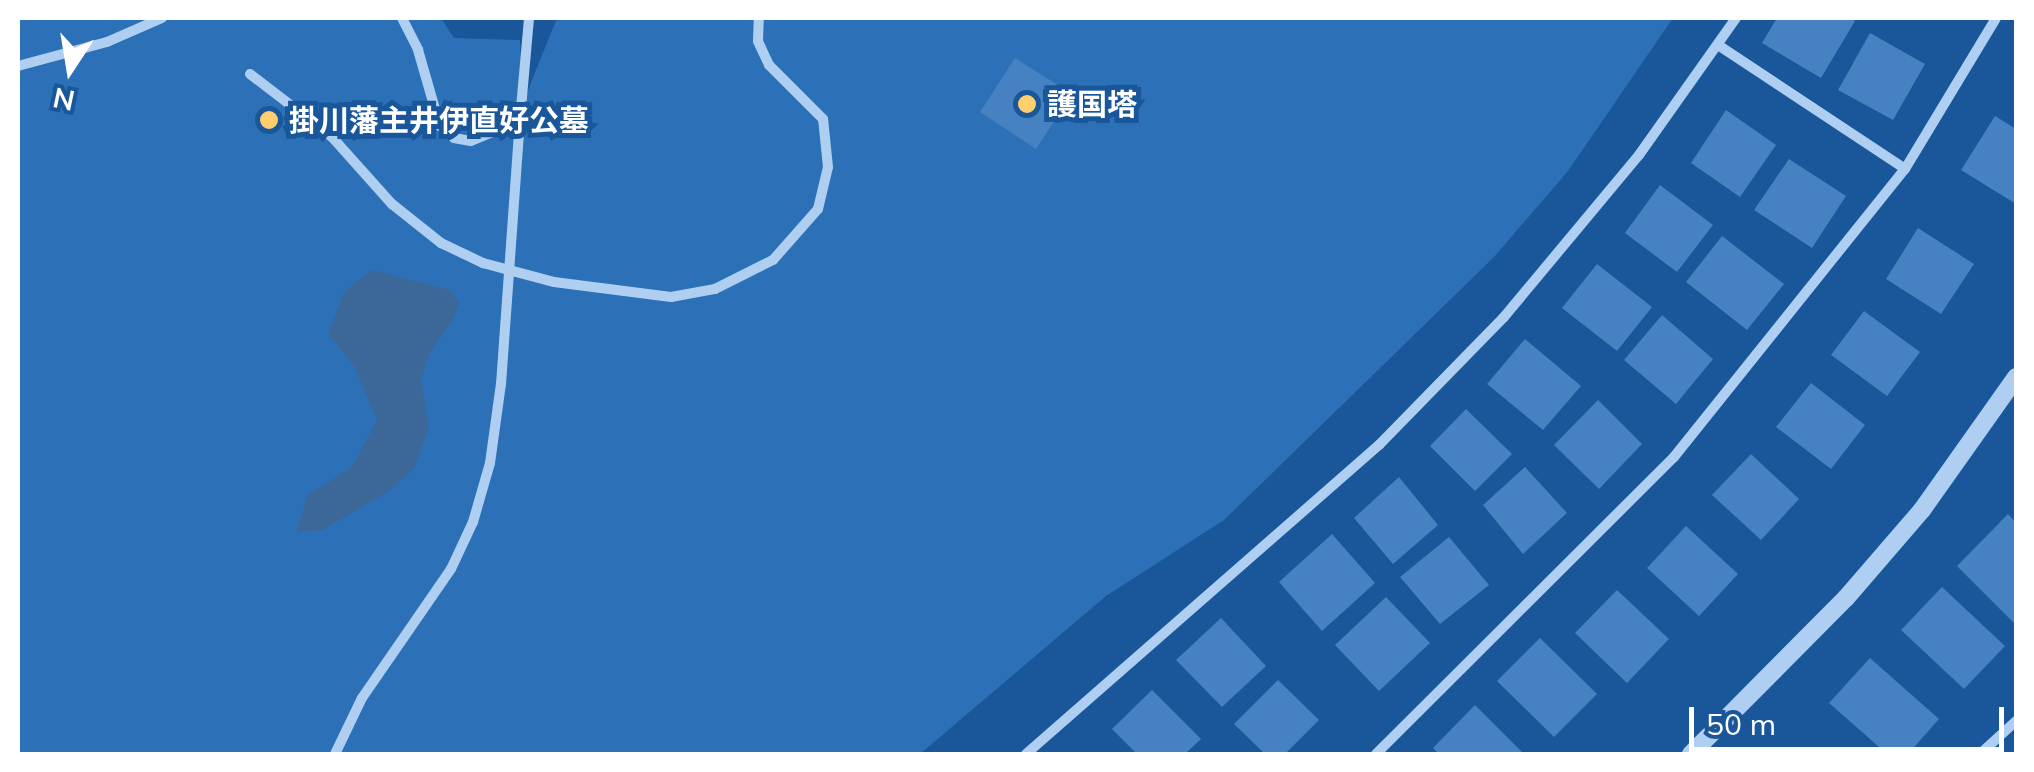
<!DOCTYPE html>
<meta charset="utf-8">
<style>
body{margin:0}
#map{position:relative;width:2034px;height:772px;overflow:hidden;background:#19569a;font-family:Mulish,"Noto Sans JP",sans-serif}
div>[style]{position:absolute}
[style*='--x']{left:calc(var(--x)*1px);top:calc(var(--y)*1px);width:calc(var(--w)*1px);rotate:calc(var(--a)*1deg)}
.green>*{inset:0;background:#2c71b7}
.water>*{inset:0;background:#3c6899}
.building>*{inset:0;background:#4682c2}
.minor>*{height:10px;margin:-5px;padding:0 5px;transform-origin:5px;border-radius:5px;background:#aecff1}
.tertiary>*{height:18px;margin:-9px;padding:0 9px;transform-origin:9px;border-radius:9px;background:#aecff1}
.dots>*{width:28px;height:28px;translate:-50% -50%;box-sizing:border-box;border:5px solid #19569a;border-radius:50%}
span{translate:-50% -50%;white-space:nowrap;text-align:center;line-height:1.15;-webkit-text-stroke:10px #19569a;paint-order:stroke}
.poi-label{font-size:30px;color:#fff;font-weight:700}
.left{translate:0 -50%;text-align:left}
.frame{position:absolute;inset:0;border:20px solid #fff;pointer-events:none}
.north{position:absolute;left:20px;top:20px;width:100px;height:100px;-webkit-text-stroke:8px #19569a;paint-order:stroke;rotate:192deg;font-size:28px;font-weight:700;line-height:40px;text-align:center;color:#fff}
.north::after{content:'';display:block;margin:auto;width:35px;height:45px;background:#fff;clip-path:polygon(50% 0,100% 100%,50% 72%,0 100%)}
.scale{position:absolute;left:1689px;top:707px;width:315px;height:45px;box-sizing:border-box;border:5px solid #fff;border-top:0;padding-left:12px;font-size:30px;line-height:35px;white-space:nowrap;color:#fff;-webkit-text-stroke:8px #19569a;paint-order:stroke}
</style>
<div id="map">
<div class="green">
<i style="clip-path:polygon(18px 18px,441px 18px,454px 38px,520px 40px,522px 105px,557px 18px,1673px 18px,1568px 171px,1494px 257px,1224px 520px,1106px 596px,920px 754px,18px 754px)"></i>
</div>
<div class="water">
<i style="clip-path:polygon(372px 270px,450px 290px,459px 304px,453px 320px,430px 352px,421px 380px,429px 428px,414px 469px,389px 491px,323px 530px,297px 532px,307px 496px,352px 467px,377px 420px,354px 366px,328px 334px,344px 292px)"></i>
</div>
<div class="building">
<i style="clip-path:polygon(1777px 18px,1849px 18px,1855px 21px,1821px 78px,1762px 43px)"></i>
<i style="clip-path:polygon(1870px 33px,1925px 64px,1893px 120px,1838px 90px)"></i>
<i style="clip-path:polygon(1015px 58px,1072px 94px,1036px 149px,980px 112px)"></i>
<i style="clip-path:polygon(1726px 110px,1776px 145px,1740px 197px,1691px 163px)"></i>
<i style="clip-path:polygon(1995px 116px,2016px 129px,2016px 204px,1961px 170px)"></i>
<i style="clip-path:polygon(1789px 159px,1846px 196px,1812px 248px,1754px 210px)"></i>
<i style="clip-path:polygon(1660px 185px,1713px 225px,1677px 272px,1625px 233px)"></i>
<i style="clip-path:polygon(1918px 228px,1974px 264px,1941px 314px,1886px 279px)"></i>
<i style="clip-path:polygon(1722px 236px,1784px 284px,1747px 330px,1686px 282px)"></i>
<i style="clip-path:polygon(1597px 264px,1652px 307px,1617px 351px,1562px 308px)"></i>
<i style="clip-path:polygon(1864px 311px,1920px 352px,1887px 396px,1831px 355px)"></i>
<i style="clip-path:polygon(1662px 315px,1713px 359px,1676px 404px,1624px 360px)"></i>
<i style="clip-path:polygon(1525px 339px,1581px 386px,1543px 430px,1487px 384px)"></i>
<i style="clip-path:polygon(1811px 383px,1865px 425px,1831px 469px,1776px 427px)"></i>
<i style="clip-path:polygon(1598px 400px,1642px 444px,1599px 489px,1554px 445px)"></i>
<i style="clip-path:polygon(1466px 409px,1512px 454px,1475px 491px,1430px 446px)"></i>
<i style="clip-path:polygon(1751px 454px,1799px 499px,1761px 540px,1712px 495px)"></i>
<i style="clip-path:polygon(1525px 467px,1567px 513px,1523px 554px,1483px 505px)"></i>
<i style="clip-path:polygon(1399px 477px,1438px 525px,1393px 564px,1354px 518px)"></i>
<i style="clip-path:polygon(2008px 514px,2016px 523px,2016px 625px,1957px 566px)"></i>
<i style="clip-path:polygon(1686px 526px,1738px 574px,1699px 616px,1647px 568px)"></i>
<i style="clip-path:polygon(1332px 534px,1375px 583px,1322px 631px,1279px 582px)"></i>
<i style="clip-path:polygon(1449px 537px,1489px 585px,1440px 624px,1400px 577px)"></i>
<i style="clip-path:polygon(1942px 587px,2005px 646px,1964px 689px,1901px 630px)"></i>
<i style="clip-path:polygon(1617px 590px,1669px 639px,1627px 683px,1575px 633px)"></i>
<i style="clip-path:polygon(1386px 597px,1430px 643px,1379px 691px,1335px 645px)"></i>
<i style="clip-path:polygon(1221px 618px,1266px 666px,1222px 707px,1176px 660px)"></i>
<i style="clip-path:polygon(1540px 638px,1597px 694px,1554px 737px,1497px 681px)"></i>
<i style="clip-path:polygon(1870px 658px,1939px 719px,1908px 754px,1887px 754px,1829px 703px)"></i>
<i style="clip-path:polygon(1278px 680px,1319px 720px,1285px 754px,1265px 754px,1234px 724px)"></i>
<i style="clip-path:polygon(1152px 690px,1201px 739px,1185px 754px,1137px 754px,1112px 729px)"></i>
<i style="clip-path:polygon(1475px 705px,1524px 754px,1439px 754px,1433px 748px)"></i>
</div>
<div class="minor">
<i style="--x:402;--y:18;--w:36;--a:63"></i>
<i style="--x:418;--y:50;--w:79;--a:73.9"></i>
<i style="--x:440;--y:126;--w:18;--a:41"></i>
<i style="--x:454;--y:138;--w:17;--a:10"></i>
<i style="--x:471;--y:141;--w:21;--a:-23"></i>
<i style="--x:490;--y:133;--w:40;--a:-39"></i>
<i style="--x:521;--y:108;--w:90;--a:-84.9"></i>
<i style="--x:1718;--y:45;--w:224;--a:33.5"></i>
<i style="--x:18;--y:66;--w:92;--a:-15.1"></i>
<i style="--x:107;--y:42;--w:60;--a:-23.6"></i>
<i style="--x:250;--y:74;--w:103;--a:37.5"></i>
<i style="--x:332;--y:137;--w:90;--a:48.2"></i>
<i style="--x:392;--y:204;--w:63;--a:38.5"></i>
<i style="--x:441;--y:243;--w:47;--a:25.5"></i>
<i style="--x:483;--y:263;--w:73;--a:15"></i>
<i style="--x:554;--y:282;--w:118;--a:7.3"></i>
<i style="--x:671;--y:297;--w:45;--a:-10.3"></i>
<i style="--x:715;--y:289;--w:65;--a:-26.6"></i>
<i style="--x:773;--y:260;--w:68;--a:-48.6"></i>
<i style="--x:818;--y:209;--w:43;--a:-76.6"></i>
<i style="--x:828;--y:167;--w:48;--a:-95.9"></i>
<i style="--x:823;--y:119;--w:76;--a:-135"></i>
<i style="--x:769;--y:65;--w:26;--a:-115"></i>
<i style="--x:758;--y:41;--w:23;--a:-88"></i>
<i style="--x:335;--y:754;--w:62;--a:-64.3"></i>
<i style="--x:362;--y:698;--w:157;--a:-55.4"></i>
<i style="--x:451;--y:569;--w:52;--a:-64.9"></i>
<i style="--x:473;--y:522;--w:61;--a:-73.9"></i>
<i style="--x:490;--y:463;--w:80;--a:-82.1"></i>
<i style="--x:501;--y:384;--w:277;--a:-85.9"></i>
<i style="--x:1026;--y:754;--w:469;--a:-41.2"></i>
<i style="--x:1379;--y:445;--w:179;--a:-45.7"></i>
<i style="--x:1504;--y:317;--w:211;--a:-50.2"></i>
<i style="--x:1639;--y:155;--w:168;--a:-54.7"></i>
<i style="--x:1376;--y:754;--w:421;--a:-44.9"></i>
<i style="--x:1674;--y:457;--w:369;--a:-51.3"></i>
<i style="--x:1905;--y:169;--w:176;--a:-58.9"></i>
<i style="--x:1980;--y:754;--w:49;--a:-42.5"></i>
</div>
<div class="tertiary">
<i style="--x:1691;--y:754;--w:220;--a:-45.2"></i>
<i style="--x:1846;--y:598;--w:116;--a:-49.2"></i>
<i style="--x:1922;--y:510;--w:163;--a:-54.7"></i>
</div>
<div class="dots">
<i style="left:1027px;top:104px;background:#ffcf6e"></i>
<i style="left:269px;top:120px;background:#ffcf6e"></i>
</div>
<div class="poi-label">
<span class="left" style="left:1047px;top:104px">護国塔</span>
<span class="left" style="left:289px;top:120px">掛川藩主井伊直好公墓</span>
</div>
<div class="frame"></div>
<div class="north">N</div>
<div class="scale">50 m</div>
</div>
